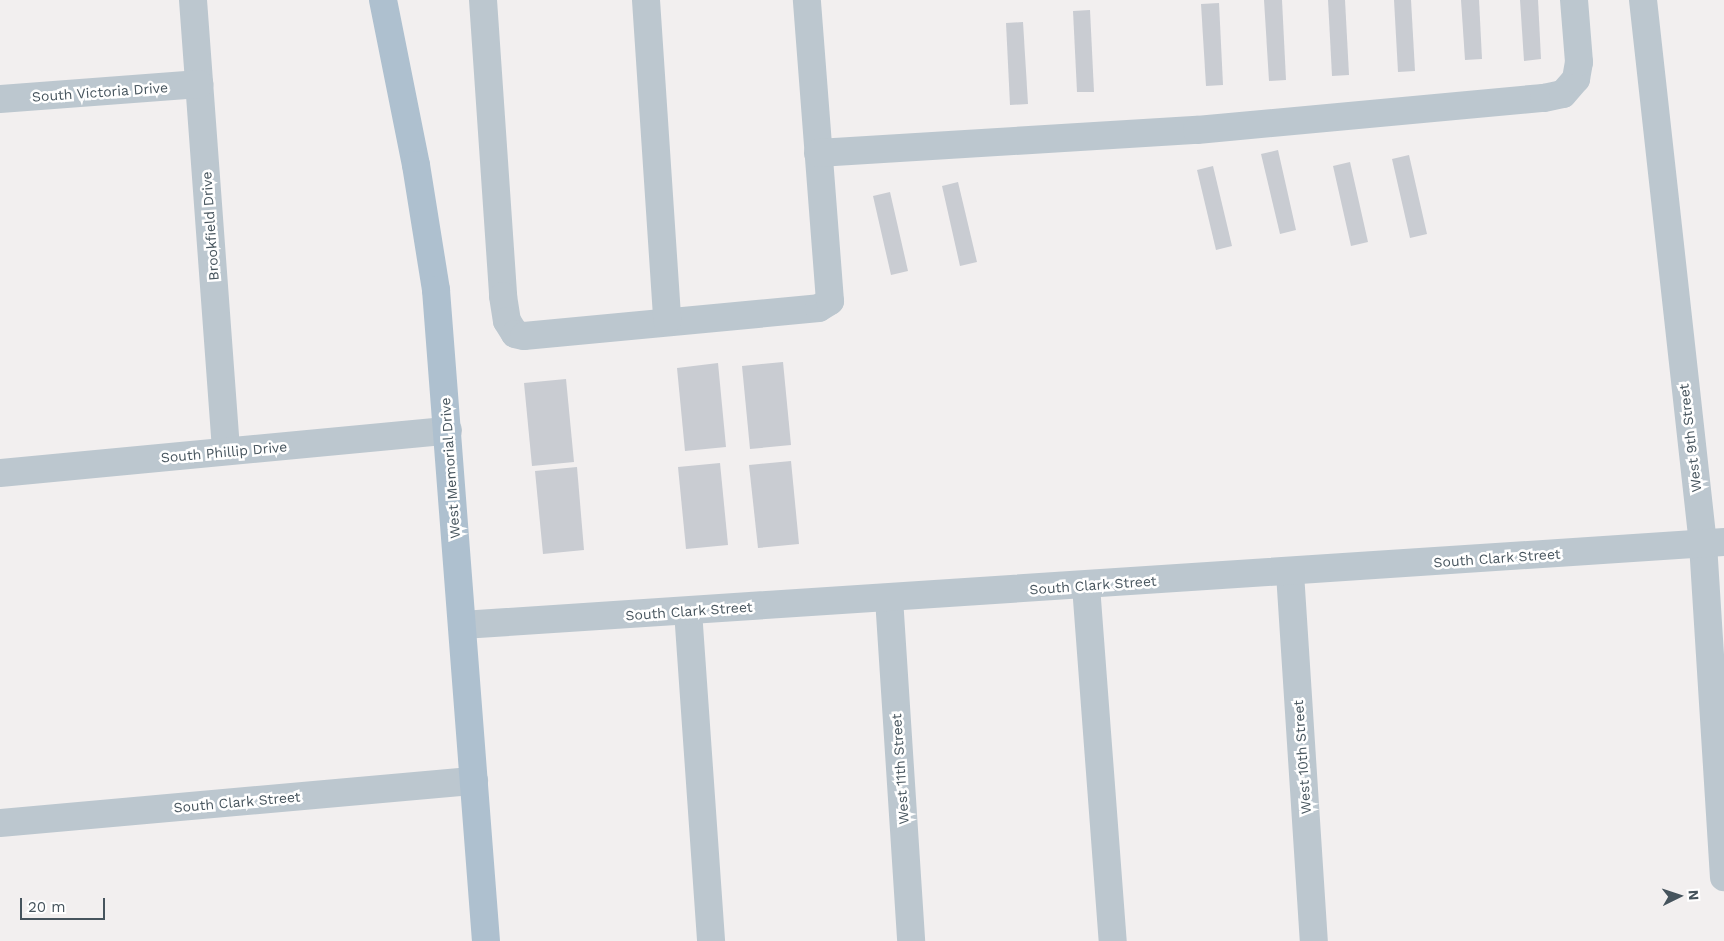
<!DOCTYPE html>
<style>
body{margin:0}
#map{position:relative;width:1724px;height:941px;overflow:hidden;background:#f2efef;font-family:"Work Sans",sans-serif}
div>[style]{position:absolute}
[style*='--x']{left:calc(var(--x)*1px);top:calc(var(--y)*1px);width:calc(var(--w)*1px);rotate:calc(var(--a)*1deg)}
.building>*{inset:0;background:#c9ccd2}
.minor>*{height:28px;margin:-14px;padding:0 14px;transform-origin:14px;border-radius:14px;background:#bcc7cf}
.major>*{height:28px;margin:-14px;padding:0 14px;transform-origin:14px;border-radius:14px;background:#aec0cf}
span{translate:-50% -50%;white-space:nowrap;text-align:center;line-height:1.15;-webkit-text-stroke:5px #fff;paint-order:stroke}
.street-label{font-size:14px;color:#46545d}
.north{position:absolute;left:1654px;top:871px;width:50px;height:50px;-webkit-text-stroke:4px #fff;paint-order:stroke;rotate:86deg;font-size:14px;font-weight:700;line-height:20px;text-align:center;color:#46545d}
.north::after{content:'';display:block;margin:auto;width:18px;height:22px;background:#46545d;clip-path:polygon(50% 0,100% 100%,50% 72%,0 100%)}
.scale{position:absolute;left:20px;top:898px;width:85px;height:22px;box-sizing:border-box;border:2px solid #46545d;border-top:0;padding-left:6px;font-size:15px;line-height:18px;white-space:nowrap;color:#46545d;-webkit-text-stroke:4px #fff;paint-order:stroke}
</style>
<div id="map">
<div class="building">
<i style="clip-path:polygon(1264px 0,1282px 0,1286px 80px,1269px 81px)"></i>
<i style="clip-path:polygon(1328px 0,1345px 0,1349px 75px,1332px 76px)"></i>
<i style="clip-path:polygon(1394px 0,1411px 0,1415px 71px,1398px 72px)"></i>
<i style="clip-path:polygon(1461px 0,1479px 0,1482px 59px,1465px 60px)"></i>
<i style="clip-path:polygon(1520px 0,1538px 0,1541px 59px,1524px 61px)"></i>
<i style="clip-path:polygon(1219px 3px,1223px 85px,1206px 86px,1201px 4px)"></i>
<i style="clip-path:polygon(1090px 10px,1094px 92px,1077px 92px,1073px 11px)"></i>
<i style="clip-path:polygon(1023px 22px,1028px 104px,1010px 105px,1006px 23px)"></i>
<i style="clip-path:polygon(1278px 150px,1296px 230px,1280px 234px,1261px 154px)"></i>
<i style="clip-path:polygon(1409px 155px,1427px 234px,1410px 238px,1392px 159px)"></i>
<i style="clip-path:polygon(1350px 162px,1368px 242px,1351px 246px,1333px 166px)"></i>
<i style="clip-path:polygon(1213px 166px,1232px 246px,1216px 250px,1197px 170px)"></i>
<i style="clip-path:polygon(958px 182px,977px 262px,960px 266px,942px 186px)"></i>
<i style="clip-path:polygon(890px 192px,908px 271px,891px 275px,873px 196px)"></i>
<i style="clip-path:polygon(783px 362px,791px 445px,750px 449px,742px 366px)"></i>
<i style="clip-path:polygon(718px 363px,726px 447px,685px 451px,677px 368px)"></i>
<i style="clip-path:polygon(566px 379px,574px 462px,532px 466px,524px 383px)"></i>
<i style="clip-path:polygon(791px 461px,799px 544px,758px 548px,749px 465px)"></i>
<i style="clip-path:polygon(720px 463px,728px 545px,686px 549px,678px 467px)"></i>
<i style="clip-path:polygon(577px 467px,584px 550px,543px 554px,535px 471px)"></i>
</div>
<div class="minor">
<i style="--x:193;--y:0;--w:452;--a:85.8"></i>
<i style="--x:483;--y:0;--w:297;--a:86.1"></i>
<i style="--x:503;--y:296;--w:25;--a:81"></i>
<i style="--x:507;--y:321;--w:15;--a:58"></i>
<i style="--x:515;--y:334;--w:9;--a:13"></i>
<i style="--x:524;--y:336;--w:296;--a:-5.4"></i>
<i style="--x:819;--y:308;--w:13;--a:-32"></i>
<i style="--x:830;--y:301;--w:302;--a:-94.4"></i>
<i style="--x:646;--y:0;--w:321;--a:86.2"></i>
<i style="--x:1643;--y:0;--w:547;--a:83.71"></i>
<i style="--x:1703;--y:544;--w:334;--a:86.4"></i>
<i style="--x:0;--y:99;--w:200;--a:-4.3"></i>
<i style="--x:818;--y:153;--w:380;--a:-3.5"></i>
<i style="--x:1197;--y:130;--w:348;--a:-5.3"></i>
<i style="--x:1544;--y:98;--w:19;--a:-12"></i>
<i style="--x:1563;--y:94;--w:20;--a:-49"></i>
<i style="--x:1576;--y:79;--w:17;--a:-80"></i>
<i style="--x:1579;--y:62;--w:62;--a:-94.6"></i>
<i style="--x:0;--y:473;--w:450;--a:-5.4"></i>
<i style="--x:1290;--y:573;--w:369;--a:86.3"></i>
<i style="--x:1086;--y:586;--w:356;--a:85.7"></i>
<i style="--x:889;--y:598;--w:344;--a:86.3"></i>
<i style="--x:688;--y:611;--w:331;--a:86"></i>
<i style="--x:462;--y:625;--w:1265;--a:-3.76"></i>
<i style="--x:0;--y:823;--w:476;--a:-5.1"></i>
</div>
<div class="major">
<i style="--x:383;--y:0;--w:168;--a:78.7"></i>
<i style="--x:416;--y:165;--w:127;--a:80.9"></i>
<i style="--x:436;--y:290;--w:653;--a:85.61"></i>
</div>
<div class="street-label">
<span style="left:100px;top:92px;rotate:-4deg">South Victoria Drive</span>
<span style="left:210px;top:226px;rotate:-94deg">Brookfield Drive</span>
<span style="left:1690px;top:438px;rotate:-97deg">West 9th Street</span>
<span style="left:224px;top:452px;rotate:-5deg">South Phillip Drive</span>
<span style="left:450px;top:468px;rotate:-94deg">West Memorial Drive</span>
<span style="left:1497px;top:558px;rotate:-4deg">South Clark Street</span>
<span style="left:1093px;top:585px;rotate:-4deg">South Clark Street</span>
<span style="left:689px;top:611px;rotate:-4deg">South Clark Street</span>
<span style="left:1302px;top:757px;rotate:-94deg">West 10th Street</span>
<span style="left:900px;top:769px;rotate:-94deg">West 11th Street</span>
<span style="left:237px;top:802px;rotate:-5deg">South Clark Street</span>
</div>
<div class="north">N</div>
<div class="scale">20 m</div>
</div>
